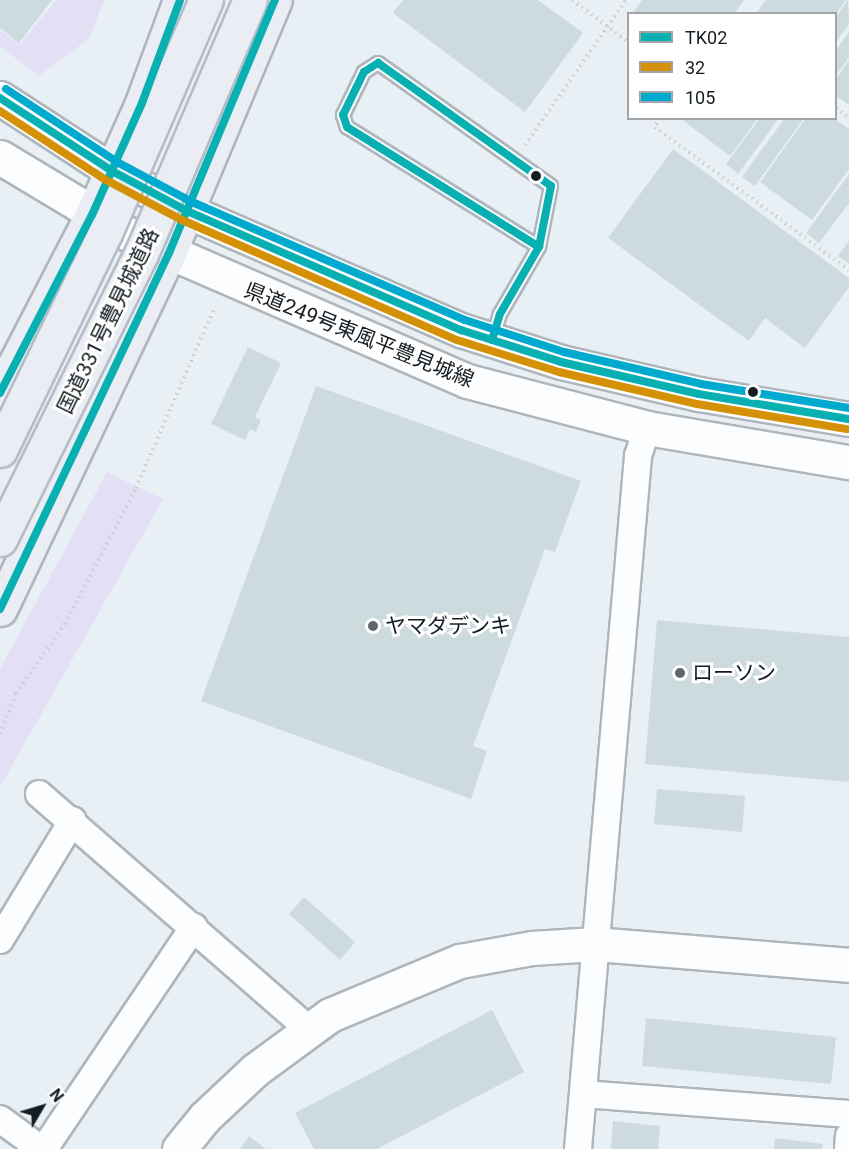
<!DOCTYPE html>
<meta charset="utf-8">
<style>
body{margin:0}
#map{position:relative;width:849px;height:1149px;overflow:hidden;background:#e8f0f6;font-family:Roboto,"Noto Sans JP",sans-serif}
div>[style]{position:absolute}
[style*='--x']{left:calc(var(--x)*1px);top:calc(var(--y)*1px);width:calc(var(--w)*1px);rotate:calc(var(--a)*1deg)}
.green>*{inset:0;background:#e3dff4}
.building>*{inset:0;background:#cddade}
.path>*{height:4px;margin-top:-2px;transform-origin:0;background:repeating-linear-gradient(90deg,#cbced0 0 1.5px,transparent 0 6px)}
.roads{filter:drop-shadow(2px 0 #afb6bb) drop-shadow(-2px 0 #afb6bb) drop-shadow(0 2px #afb6bb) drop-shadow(0 -2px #afb6bb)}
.lane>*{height:12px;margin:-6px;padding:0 6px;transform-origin:6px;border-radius:6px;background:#fcfdfe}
.street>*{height:26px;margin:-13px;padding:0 13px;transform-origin:13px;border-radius:13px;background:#fcfdfe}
.secondary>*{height:33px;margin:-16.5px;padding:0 16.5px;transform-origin:16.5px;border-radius:16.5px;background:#fcfdfe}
.highway>*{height:33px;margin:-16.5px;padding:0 16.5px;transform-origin:16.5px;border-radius:16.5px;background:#eaedf4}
.bridges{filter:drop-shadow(2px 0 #b6bcc6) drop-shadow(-2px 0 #b6bcc6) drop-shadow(0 2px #b6bcc6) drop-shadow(0 -2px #b6bcc6)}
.highway-bridge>*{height:33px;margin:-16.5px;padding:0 16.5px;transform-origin:16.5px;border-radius:16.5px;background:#eaedf4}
.bus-1>*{height:8px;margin:-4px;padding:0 4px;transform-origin:4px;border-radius:4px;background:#08b0b2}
.bus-2>*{height:8px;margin:-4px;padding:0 4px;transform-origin:4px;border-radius:4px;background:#d59105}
.bus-3>*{height:8px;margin:-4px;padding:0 4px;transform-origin:4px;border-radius:4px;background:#00a9ce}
.dots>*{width:16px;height:16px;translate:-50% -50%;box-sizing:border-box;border:3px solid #fff;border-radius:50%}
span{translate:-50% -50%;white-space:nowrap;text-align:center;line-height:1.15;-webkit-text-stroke:6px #fff;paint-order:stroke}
.street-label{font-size:21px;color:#161d22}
.poi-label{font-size:21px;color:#161d22}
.left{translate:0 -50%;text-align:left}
.legend{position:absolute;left:627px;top:12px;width:210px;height:108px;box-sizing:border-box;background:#fff;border:2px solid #a2a5a7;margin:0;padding:8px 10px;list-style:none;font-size:18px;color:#161d22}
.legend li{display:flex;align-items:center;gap:12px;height:30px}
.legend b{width:30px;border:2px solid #a2a5a7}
.north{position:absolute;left:12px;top:1077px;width:60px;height:60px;-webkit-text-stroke:4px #fff;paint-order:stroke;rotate:52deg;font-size:16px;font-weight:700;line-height:24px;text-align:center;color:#161d22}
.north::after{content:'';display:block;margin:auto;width:21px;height:27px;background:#161d22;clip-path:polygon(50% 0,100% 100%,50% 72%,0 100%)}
</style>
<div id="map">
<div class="green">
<i style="clip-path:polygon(56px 0,104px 0,89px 39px,39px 76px,0 46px,0 30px,20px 44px)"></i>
<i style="clip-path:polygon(107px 472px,163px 499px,0 787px,0 669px)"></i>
</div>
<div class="building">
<i style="clip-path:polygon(0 0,52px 0,19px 43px,0 28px)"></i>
<i style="clip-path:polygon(403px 0,538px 0,583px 33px,525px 112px,393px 13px)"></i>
<i style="clip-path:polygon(642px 0,744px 0,734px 14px,632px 14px)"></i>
<i style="clip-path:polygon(766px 0,846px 0,836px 14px,756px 14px)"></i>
<i style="clip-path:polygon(848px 0,849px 24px,836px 42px,836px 17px)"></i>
<i style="clip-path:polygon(849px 32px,849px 57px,836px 75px,836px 50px)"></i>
<i style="clip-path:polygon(849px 60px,849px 105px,836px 96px,836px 79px)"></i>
<i style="clip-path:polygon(680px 118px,758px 118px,730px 156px)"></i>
<i style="clip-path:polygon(760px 118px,779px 118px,738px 174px,726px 164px)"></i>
<i style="clip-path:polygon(785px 118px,804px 118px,755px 186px,742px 177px)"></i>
<i style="clip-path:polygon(806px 118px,833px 118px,849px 129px,849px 169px,812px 220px,760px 182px)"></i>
<i style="clip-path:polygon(673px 149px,849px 278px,849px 287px,805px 348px,765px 318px,749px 341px,608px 238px)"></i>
<i style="clip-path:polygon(849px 174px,849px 203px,819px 243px,806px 233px)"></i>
<i style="clip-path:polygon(849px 241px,849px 264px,838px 256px)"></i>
<i style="clip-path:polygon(248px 347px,281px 363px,255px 417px,261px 420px,256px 432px,250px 429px,245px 440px,211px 424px)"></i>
<i style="clip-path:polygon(316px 386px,581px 481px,555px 552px,545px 549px,473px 746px,487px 751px,471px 799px,201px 701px)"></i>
<i style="clip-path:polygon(657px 620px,849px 637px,849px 782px,645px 764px)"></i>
<i style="clip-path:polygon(657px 789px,745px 796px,742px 832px,654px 824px)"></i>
<i style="clip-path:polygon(304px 897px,355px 942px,340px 960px,289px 914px)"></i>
<i style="clip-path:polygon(492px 1010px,524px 1072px,377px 1149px,314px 1149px,295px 1113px)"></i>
<i style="clip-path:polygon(646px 1018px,836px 1037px,831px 1084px,642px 1066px)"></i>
<i style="clip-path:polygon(613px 1121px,660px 1126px,658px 1149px,611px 1149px)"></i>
<i style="clip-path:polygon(249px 1136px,266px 1149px,240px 1149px)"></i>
<i style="clip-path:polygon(775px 1138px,823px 1144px,822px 1149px,774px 1149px)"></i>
</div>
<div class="path">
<i style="--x:572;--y:0;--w:70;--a:36.9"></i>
<i style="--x:836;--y:108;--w:16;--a:38"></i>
<i style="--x:660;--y:118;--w:10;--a:119"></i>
<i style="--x:655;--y:127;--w:241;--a:36.4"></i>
<i style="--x:525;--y:145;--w:177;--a:-55.1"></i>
<i style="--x:0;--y:734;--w:44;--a:-68.7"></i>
<i style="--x:16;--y:693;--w:85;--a:-54.6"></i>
<i style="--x:65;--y:624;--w:153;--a:-62.4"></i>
<i style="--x:136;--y:488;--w:198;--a:-66.5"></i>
</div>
<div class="roads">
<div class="lane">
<i style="--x:493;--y:338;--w:25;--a:-74"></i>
<i style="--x:500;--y:314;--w:78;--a:-59.8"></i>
<i style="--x:539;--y:247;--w:62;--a:-78.9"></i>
<i style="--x:551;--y:186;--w:212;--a:-144.6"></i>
<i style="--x:378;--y:63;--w:17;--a:147"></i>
<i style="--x:364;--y:72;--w:48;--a:116"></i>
<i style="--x:343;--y:115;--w:13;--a:72"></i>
<i style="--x:347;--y:127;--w:226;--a:32"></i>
</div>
<div class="street">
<i style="--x:39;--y:794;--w:359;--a:41.1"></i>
<i style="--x:0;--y:940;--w:140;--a:-58.7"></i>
<i style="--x:583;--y:1094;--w:267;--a:4.3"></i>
<i style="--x:0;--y:1119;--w:51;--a:36.2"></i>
<i style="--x:44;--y:1149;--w:268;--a:-56"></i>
<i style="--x:578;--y:1149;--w:696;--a:-85.05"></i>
<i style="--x:638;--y:456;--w:29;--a:-72"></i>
<i style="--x:848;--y:1149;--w:13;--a:-86"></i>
</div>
<div class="secondary">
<i style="--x:0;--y:98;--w:134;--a:33.1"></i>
<i style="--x:112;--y:171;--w:85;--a:28.1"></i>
<i style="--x:187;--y:211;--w:299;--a:23.5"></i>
<i style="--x:461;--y:330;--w:105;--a:17.7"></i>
<i style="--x:561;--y:362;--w:142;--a:13.1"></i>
<i style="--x:699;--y:394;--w:152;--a:9.5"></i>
<i style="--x:0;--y:157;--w:152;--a:31"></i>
<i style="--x:130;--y:235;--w:367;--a:23.4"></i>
<i style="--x:467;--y:381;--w:186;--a:14.6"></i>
<i style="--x:647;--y:428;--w:205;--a:9.6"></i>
<i style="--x:179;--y:1149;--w:41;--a:-50.9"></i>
<i style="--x:205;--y:1117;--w:69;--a:-43.2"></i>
<i style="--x:255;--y:1070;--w:93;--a:-36.3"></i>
<i style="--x:330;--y:1015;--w:141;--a:-22.6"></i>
<i style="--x:460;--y:961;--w:73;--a:-10.2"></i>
<i style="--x:532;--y:948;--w:63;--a:-3.6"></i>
<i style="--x:595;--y:944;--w:255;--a:4.7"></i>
</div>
<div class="highway">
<i style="--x:0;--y:393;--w:200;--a:-62.7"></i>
<i style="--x:92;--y:215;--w:123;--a:-65.9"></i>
<i style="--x:142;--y:103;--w:110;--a:-69.7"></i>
<i style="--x:0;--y:609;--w:394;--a:-64.6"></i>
<i style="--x:169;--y:253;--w:274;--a:-67.3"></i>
</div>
</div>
<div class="bridges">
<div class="highway-bridge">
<i style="--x:0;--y:450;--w:241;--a:-64.2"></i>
<i style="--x:105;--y:233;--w:254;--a:-66.6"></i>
<i style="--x:0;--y:539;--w:318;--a:-63.7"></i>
<i style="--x:141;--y:254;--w:276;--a:-66.8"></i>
</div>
</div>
<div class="bus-1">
<i style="--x:378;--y:63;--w:212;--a:35.4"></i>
<i style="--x:551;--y:186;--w:62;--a:101.1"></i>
<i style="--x:539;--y:247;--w:226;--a:-148"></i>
<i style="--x:347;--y:127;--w:13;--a:-108"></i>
<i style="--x:343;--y:115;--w:48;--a:-64"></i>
<i style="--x:364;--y:72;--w:17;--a:-33"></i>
<i style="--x:0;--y:98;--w:134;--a:33.1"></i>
<i style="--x:112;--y:171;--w:85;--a:28.1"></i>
<i style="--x:187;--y:211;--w:299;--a:23.5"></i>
<i style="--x:461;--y:330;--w:105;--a:17.7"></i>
<i style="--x:561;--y:362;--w:142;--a:13.1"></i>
<i style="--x:699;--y:394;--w:152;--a:9.5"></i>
<i style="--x:492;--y:340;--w:27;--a:-73"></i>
<i style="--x:500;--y:314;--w:78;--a:-59.8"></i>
<i style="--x:0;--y:393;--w:200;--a:-62.7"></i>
<i style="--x:92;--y:215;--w:123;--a:-65.9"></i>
<i style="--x:142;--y:103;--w:110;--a:-69.7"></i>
<i style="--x:0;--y:609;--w:394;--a:-64.6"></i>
<i style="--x:169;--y:253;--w:274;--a:-67.3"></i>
</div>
<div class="bus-2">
<i style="--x:0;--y:111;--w:126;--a:33.1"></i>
<i style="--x:106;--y:180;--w:86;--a:27.8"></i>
<i style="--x:182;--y:220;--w:300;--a:23.6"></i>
<i style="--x:457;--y:340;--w:107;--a:17.4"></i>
<i style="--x:559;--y:372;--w:142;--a:13.1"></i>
<i style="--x:697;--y:404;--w:152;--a:9.5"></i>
</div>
<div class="bus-3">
<i style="--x:6;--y:89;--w:133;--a:33.3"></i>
<i style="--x:117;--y:162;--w:85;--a:28.1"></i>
<i style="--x:192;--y:202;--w:297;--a:23.4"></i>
<i style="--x:465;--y:320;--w:104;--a:17.9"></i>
<i style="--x:564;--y:352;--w:141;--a:13.1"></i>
<i style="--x:701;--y:384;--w:150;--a:9.2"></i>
</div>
<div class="dots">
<i style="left:536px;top:176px;background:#161d22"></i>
<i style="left:753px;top:392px;background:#161d22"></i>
<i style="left:373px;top:626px;background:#60676c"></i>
<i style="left:680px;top:673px;background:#60676c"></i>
</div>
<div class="street-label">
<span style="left:108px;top:321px;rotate:-64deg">国道331号豊見城道路</span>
<span style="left:359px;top:335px;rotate:22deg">県道249号東風平豊見城線</span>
</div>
<div class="poi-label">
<span class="left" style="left:385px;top:626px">ヤマダデンキ</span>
<span class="left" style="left:692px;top:673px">ローソン</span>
</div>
<ul class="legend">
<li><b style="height:8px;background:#08b0b2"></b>TK02</li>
<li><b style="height:8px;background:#d59105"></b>32</li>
<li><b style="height:8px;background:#00a9ce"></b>105</li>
</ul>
<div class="north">N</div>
</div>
